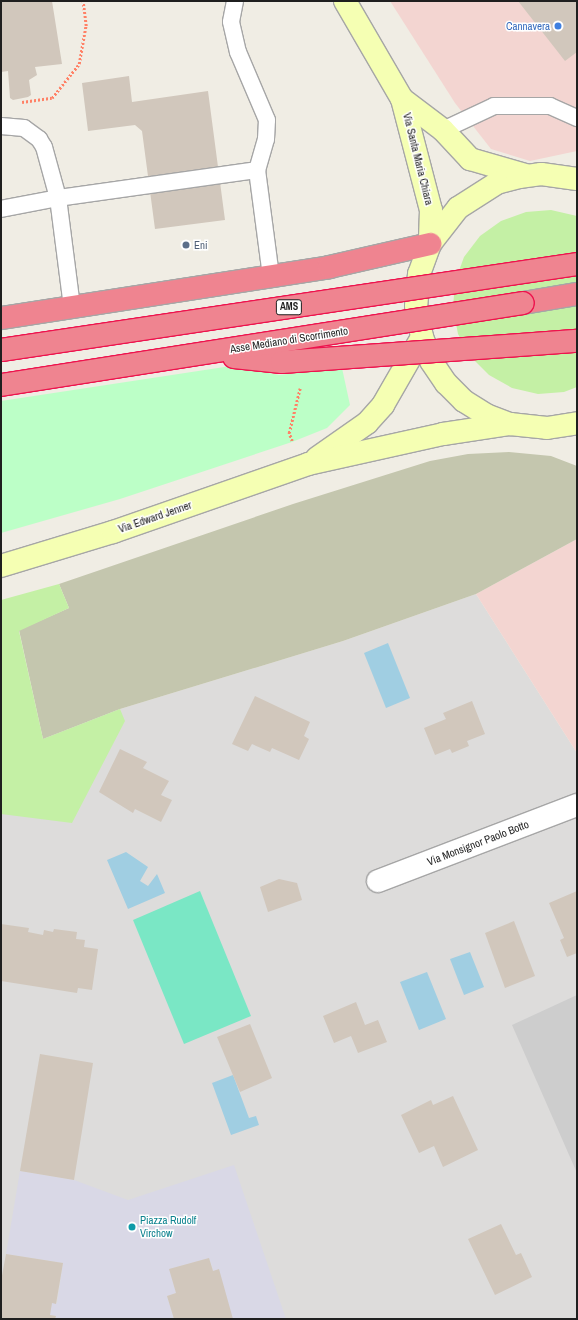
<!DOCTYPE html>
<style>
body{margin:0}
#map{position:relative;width:578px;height:1320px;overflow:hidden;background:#f0ede4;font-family:"Archivo Narrow",sans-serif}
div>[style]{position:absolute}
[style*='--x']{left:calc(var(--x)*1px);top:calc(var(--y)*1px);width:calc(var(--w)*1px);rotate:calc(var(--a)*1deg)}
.residential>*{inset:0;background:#dddcdb}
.commercial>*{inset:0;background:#f3d5d1}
.religious>*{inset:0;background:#cdcdcd}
.construction>*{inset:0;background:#c4c6ae}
.grass>*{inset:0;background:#c4f0a5}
.park>*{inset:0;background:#bcffc7}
.pitch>*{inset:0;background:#7ae7c5}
.plaza>*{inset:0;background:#d9d8e6}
.water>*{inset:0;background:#a0cee2}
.building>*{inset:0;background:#d1c7bc}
.path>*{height:2.5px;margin-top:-1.25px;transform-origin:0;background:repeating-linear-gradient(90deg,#ff8166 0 2px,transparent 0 4px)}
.roads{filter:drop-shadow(1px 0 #a6a6a6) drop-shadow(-1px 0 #a6a6a6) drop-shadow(0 1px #a6a6a6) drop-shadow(0 -1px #a6a6a6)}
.lane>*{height:16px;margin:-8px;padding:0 8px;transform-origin:8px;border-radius:8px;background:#fff}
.street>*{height:22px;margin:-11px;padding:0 11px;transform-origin:11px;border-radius:11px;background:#fff}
.secondary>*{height:22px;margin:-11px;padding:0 11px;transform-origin:11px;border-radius:11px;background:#f5ffb3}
.highway>*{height:22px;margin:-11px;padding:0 11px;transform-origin:11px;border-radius:11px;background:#ef8490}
.bridges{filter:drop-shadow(1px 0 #ed134d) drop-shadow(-1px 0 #ed134d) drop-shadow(0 1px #ed134d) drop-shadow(0 -1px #ed134d)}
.highway-bridge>*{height:22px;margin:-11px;padding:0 11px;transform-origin:11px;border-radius:11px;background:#ef8490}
.dots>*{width:11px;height:11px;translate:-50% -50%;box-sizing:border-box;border:2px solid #fff;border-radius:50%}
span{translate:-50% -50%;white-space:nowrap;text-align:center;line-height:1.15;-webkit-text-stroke:3px #fff;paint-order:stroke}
.shield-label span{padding:1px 3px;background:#fff;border:1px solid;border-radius:3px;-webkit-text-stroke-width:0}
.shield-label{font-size:10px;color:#1f1f1f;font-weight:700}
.shop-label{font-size:11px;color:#366cbe}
.right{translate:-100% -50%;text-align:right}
.street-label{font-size:11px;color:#1f1f1f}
.service-label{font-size:11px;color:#4e5e75}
.left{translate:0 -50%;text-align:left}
.culture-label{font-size:11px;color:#0d838f}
.frame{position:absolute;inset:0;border:2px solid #1f1f1f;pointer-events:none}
</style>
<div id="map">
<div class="residential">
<i style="clip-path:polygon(476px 594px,577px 753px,577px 1319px,1px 1319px,1px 755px,120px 709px,343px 641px)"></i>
</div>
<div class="commercial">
<i style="clip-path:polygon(390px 1px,577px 1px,577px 151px,530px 161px,491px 149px,455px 103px)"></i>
<i style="clip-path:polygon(577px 539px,577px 753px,476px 594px)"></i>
</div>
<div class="religious">
<i style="clip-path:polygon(577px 995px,577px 1173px,512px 1025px)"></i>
</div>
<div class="construction">
<i style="clip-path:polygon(509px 452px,551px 456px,577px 466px,577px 539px,476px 594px,343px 641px,120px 709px,43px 739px,19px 630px,69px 608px,59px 584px,293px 504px,430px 461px,468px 454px)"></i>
</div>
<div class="grass">
<i style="clip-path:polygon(551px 210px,577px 216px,577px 387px,564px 392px,538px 394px,512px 388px,489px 375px,471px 357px,458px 334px,453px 308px,455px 282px,464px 257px,480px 236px,501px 221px,526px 212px)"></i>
<i style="clip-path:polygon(59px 584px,69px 608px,19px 631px,43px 739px,120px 709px,125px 721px,72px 823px,1px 814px,1px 600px)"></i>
</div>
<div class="park">
<i style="clip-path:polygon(231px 366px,279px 375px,342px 368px,350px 405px,327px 428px,292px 442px,120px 499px,1px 533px,1px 401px)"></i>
</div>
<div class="pitch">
<i style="clip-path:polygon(200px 891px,251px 1016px,184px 1044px,133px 920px)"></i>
</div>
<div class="plaza">
<i style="clip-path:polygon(234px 1165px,286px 1319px,230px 1319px,209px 1258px,170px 1269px,176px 1293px,167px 1296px,174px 1319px,55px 1319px,56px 1316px,50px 1315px,52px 1303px,57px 1303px,63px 1263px,6px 1254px,20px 1171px,74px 1180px,128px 1200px)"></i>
</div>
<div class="water">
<i style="clip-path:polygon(388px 643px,410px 698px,386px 708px,364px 653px)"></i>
<i style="clip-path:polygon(126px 852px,148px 867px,140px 881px,148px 886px,157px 874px,165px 893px,128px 909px,107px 860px)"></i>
<i style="clip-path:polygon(470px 952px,484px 987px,464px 995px,450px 959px)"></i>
<i style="clip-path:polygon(427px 972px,446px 1019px,419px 1030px,400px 982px)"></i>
<i style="clip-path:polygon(233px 1075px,249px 1118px,256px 1116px,259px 1125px,231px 1135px,212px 1083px)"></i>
</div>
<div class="building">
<i style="clip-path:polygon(1px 1px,52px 1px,62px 64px,35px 67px,37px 75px,29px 80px,31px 95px,28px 97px,13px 100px,10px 98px,8px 71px,1px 72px)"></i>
<i style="clip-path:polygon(518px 1px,577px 1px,577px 52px,565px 61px)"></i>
<i style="clip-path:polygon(129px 76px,132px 102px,208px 91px,225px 220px,155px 229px,142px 131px,135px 125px,88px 131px,82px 83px)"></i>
<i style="clip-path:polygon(255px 696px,310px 722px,304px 736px,309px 739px,299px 760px,272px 748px,270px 752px,252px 744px,248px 751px,232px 744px)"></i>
<i style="clip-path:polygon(472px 701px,485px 734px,467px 741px,469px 746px,452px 753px,450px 749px,435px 755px,424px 728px,446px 719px,443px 713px)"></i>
<i style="clip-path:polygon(120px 749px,147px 762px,143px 768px,169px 781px,161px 795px,172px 800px,161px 822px,135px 809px,133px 813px,99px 792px)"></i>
<i style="clip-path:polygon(279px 879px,297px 883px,302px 900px,268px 912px,260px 887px)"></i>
<i style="clip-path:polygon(577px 891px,577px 953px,567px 957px,560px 940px,564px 938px,549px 903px)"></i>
<i style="clip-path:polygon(514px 921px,535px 976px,505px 988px,485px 933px)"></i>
<i style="clip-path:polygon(1px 924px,29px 928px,28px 932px,43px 935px,44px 930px,53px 932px,54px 929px,77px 932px,76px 939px,85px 940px,84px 947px,98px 949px,92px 990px,78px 988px,77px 993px,1px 981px)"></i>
<i style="clip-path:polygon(356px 1002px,365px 1025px,378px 1020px,387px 1042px,358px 1053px,351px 1036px,334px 1043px,323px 1016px)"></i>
<i style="clip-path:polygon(250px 1024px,272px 1078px,240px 1092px,217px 1037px)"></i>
<i style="clip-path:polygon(40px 1054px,93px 1063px,74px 1180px,20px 1171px)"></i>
<i style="clip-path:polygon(453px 1096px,478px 1150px,443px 1167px,434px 1146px,419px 1153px,401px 1115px,431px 1100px,433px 1105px)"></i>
<i style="clip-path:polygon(501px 1224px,516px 1255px,521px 1253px,532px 1277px,495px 1295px,468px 1239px)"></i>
<i style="clip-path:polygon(6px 1254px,63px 1263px,56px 1304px,52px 1303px,50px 1315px,56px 1316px,55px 1319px,1px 1319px,1px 1281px)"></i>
<i style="clip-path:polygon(209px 1258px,213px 1271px,219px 1269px,233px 1319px,174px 1319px,167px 1296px,176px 1293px,169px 1269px)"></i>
</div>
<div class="path">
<i style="--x:22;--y:102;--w:30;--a:-8"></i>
<i style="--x:52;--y:98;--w:43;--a:-51.5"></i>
<i style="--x:79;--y:64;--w:39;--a:-80"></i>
<i style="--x:86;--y:26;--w:25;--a:-97"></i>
<i style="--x:292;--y:441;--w:9;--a:-111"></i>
<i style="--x:289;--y:433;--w:46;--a:-76.3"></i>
</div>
<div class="roads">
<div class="lane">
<i style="--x:235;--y:1;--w:21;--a:101"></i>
<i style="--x:231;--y:22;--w:31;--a:77"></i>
<i style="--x:238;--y:52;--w:74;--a:66.9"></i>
<i style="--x:267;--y:120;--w:19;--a:93"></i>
<i style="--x:266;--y:139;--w:32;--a:106"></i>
<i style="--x:1;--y:126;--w:23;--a:5"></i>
<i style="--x:24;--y:128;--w:19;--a:36"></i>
<i style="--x:39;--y:139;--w:9;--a:58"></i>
<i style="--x:44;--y:147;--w:53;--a:74.6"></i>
<i style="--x:58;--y:198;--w:58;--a:169.1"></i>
<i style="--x:443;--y:130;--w:56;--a:-25.2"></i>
<i style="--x:494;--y:106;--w:56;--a:0"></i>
<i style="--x:550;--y:106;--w:30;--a:24"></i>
<i style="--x:72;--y:307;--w:110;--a:-97.3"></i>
<i style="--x:58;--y:198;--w:201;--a:-8"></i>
<i style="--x:257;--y:170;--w:108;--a:82.5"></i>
</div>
<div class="street">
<i style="--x:378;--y:881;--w:213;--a:-20.9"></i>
</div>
<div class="secondary">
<i style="--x:345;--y:1;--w:113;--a:59.8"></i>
<i style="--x:402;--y:99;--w:115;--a:75.4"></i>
<i style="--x:431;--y:210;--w:34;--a:92"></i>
<i style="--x:402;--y:99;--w:51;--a:37.1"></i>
<i style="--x:443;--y:130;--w:40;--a:47"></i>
<i style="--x:470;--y:159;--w:57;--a:16.2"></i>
<i style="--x:577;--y:179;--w:36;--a:-172"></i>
<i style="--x:541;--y:174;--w:22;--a:172"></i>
<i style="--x:519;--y:177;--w:23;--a:165"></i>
<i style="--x:497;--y:183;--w:46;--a:147.3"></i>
<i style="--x:458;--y:208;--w:46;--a:127.9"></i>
<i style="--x:430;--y:244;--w:32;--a:110"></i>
<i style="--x:419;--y:274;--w:32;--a:95"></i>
<i style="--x:416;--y:306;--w:32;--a:79"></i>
<i style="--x:422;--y:337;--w:26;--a:69"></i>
<i style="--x:431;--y:361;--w:27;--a:56"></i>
<i style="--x:446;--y:383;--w:25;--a:45"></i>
<i style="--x:464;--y:401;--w:26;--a:32"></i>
<i style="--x:486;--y:415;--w:26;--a:21"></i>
<i style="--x:510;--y:424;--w:37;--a:6"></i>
<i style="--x:547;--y:428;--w:30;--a:-9"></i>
<i style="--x:317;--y:458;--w:61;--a:-35"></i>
<i style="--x:367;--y:423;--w:24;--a:-48"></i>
<i style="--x:383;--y:405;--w:76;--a:-60.1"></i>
<i style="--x:1;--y:566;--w:117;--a:-16.9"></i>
<i style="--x:113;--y:532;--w:207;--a:-19.2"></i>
<i style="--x:308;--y:464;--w:138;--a:-12.5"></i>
<i style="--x:443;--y:434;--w:68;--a:-8.5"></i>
</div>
<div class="highway">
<i style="--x:523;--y:303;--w:55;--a:-9.5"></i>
<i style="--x:1;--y:318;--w:332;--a:-8.8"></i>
<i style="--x:329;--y:267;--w:104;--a:-12.8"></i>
</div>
</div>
<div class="bridges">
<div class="highway-bridge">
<i style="--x:1;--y:350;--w:582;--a:-8.49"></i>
<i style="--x:234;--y:357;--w:48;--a:5.9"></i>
<i style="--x:282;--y:362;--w:296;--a:-4.1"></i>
<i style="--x:1;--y:385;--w:528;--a:-8.93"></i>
</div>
</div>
<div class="dots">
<i style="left:558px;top:26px;background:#3f7fe0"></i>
<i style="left:186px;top:245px;background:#5c6f8a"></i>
<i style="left:132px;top:1227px;background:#0f9aa8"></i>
</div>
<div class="shield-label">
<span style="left:289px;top:307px">AMS</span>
</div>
<div class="shop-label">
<span class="right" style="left:550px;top:26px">Cannavera</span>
</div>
<div class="street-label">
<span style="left:418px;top:159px;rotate:76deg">Via Santa Maria Chiara</span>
<span style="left:289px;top:340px;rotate:-9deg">Asse Mediano di Scorrimento</span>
<span style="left:155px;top:517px;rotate:-19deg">Via Edward Jenner</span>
<span style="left:478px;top:843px;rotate:-21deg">Via Monsignor Paolo Botto</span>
</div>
<div class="service-label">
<span class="left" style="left:194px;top:245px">Eni</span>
</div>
<div class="culture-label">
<span class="left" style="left:140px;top:1227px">Piazza Rudolf<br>Virchow</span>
</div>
<div class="frame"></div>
</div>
